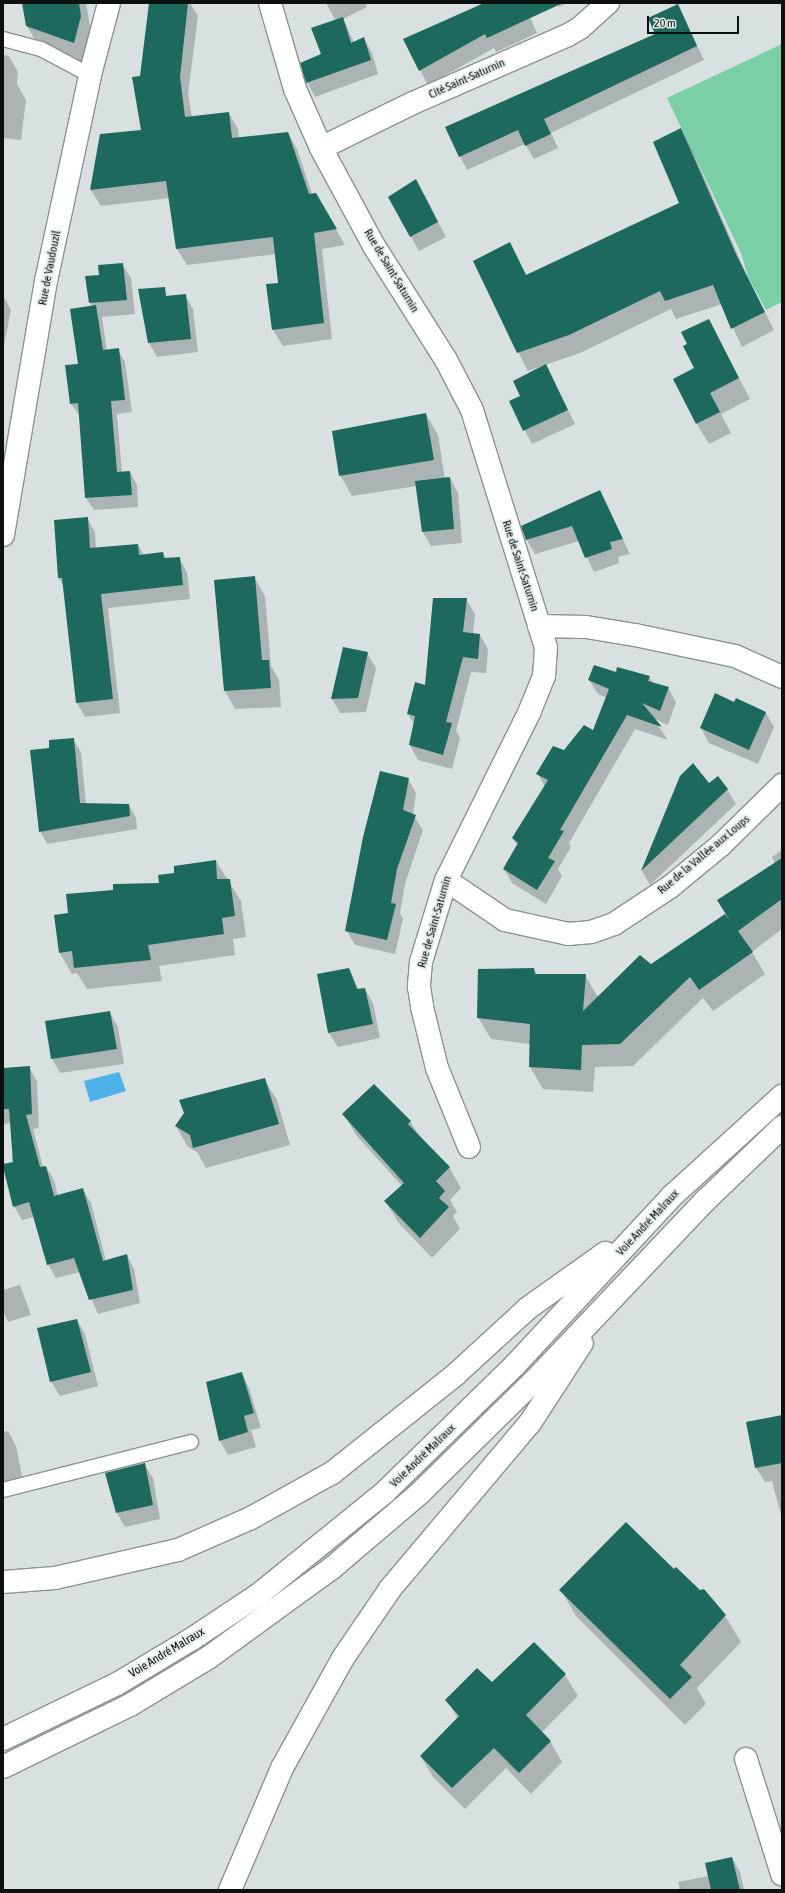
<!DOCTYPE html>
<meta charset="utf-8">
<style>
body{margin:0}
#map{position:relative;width:785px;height:1893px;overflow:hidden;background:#d8e0e0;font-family:"Asap Condensed",sans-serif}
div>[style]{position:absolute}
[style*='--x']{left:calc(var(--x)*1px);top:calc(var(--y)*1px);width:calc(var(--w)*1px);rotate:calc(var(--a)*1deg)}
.green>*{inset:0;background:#7acfa7}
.water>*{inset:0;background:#4db2e9}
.shadow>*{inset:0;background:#0003}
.building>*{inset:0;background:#1e695e}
.roads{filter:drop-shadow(1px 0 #8b9293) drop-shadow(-1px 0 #8b9293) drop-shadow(0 1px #8b9293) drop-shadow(0 -1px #8b9293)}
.service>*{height:14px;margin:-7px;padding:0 7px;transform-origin:7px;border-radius:7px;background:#fff}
.minor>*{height:22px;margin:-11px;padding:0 11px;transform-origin:11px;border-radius:11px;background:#fff}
.secondary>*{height:22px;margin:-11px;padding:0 11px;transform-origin:11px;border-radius:11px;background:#fff}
span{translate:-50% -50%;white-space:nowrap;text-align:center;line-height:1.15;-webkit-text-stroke:4px #e5eded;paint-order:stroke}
.street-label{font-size:12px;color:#0d1010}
.frame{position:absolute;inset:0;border:4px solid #0d1010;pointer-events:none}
.scale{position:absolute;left:647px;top:16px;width:92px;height:18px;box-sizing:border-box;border:2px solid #0d1010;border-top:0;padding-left:5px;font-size:12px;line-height:14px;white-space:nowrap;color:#0d1010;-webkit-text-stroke:3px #e5eded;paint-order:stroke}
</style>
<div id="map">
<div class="green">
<i style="clip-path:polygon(782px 44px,782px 302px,766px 310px,748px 277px,741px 253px,667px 98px)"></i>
</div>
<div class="water">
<i style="clip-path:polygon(119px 1072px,126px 1091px,90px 1102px,84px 1081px)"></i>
</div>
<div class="shadow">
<i style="clip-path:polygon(23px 3px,86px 3px,92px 38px,86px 63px,39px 47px,27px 26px)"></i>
<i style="clip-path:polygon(150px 3px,190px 3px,198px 16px,188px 94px,192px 117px,229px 113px,238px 129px,239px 138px,288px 133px,297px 149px,312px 194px,315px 194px,345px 245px,322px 249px,332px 339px,283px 346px,273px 330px,279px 283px,276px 254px,187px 265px,177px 249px,170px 198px,101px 206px,91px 190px,142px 131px,141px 77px)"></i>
<i style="clip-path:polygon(326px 3px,365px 3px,367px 7px,343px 19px,354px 42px,364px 38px,372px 53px,378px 74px,315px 97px,307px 82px,336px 21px)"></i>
<i style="clip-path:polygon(487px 3px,524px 3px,537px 33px,496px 52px,494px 48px,428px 85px,420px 70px)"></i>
<i style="clip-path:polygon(557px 3px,567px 3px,559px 7px)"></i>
<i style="clip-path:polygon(678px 5px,704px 60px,551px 133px,558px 148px,534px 159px,525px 144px,467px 170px,460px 156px,656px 34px)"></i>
<i style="clip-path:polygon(3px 55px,9px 56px,18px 72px,17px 84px,26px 100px,21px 140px,3px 138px)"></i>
<i style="clip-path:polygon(681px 129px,691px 147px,746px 274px,774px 330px,742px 347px,722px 304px,676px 319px,671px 309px,580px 353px,545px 365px,575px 424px,532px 444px,510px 402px,522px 397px,545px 365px,528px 371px,518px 352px,509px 244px,527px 276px,680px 204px)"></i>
<i style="clip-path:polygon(424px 194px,446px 237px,419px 251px,389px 197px)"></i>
<i style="clip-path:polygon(122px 264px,131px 278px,135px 314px,102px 317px,107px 351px,118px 350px,125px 362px,132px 412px,117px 414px,122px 473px,130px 472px,137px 485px,138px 507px,94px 510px,86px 498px,80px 416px,71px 404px,92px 307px,90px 302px,100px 276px)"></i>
<i style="clip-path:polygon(185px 295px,193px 309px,198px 352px,157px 357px,149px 343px,145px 299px)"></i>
<i style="clip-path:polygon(3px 296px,11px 310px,3px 350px)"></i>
<i style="clip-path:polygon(720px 342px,750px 399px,721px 414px,731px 433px,709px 444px,697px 424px,696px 368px)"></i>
<i style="clip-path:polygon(426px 414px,438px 435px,445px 479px,450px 478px,458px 493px,462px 543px,431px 546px,423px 532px,417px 486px,352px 496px,340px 475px)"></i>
<i style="clip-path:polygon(600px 491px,630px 554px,618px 557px,619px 563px,594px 572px,579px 541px,535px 554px,527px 540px)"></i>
<i style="clip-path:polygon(87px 518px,95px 532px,96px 549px,138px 545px,144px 555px,163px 553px,166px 559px,179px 558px,187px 572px,190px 599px,108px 608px,120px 713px,85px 717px,77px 703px,64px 587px,59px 578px,55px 521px)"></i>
<i style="clip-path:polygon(254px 577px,265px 596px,271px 666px,279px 680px,281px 707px,235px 709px,225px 691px)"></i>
<i style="clip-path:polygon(466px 599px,475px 614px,473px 634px,480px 635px,488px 649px,486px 673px,471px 672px,456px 731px,460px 738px,452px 769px,418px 760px,410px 745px,414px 724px,408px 714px,426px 686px)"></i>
<i style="clip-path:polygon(367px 653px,376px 668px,366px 712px,340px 713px,332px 699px)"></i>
<i style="clip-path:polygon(616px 673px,649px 677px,653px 683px,668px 688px,676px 702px,668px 725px,653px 718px,668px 740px,635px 729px,569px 843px,571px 847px,558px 869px,562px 876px,546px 904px,512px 883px,504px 869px,517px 845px,513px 838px,545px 787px,538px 774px,594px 732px,607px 698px,598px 694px,589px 680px)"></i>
<i style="clip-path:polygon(737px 699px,766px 713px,774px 727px,758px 764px,709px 743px,701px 728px)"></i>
<i style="clip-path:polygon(73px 739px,81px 752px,86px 804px,129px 805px,136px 818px,137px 829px,47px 844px,40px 831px)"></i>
<i style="clip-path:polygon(681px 777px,727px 789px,736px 804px,650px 885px,642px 871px)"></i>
<i style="clip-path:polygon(408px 779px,416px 793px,413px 815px,423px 830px,405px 884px,400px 913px,403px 919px,395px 954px,355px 945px,347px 931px)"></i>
<i style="clip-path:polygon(782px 850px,782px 929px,752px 952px,765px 974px,713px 1011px,703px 998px,633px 1066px,595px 1067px,593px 1092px,543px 1089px,530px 1067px,530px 1044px,491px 1039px,478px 1017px,534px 969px,537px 975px,585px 975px,598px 997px,730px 921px,775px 864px,772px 857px)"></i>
<i style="clip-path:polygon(216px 861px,241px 901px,246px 937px,233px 939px,235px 955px,159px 966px,162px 981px,87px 989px,77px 973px,72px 974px,60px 953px,69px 914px,114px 891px,160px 884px,175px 874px)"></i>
<i style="clip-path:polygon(349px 969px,359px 990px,365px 989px,373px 1003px,380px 1038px,338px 1047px,329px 1033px,318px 975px)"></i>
<i style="clip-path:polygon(110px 1013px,118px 1027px,124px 1064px,60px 1073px,52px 1059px,47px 1022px)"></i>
<i style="clip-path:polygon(29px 1067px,37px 1081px,39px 1128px,33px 1129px,43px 1167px,46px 1167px,54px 1180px,58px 1196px,83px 1190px,91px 1203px,106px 1261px,127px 1255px,134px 1269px,140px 1303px,98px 1314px,80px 1272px,56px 1278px,48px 1264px,34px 1217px,22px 1220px,14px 1206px,11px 1123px,3px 1124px,3px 1069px)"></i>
<i style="clip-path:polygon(264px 1079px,277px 1100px,290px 1145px,206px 1168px,197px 1152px,188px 1147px,176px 1126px,185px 1113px)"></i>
<i style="clip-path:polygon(344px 1114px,410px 1121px,419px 1136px,449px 1167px,461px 1188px,450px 1200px,457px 1212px,453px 1216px,460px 1229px,432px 1258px,398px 1222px,386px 1202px,402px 1186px,356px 1135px)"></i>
<i style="clip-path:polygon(20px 1285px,31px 1315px,8px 1322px,3px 1311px,3px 1290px)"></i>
<i style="clip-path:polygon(77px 1320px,85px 1334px,98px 1386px,60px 1396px,51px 1381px)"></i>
<i style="clip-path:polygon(241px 1373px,249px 1388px,261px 1428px,251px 1430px,256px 1447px,228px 1455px,220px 1441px)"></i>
<i style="clip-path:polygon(782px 1416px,782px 1519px,772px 1481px,765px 1482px,756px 1468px,747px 1423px)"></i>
<i style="clip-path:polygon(8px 1431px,16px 1446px,25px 1491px,3px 1498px,3px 1432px)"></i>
<i style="clip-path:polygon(144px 1464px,153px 1478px,160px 1519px,125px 1527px,117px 1513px)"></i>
<i style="clip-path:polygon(673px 1570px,699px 1591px,704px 1590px,725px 1616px,741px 1642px,697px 1688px,706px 1704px,685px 1725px,576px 1616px,561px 1590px)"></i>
<i style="clip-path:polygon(534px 1644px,565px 1675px,578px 1696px,542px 1732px,550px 1741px,562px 1762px,531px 1794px,506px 1768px,465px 1809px,433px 1777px,421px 1757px,458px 1719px,447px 1700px,493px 1683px)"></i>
<i style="clip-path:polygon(732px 1858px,740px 1872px,744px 1890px,680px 1890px,678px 1882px,709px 1876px)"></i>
</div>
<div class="building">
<i style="clip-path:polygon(22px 3px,79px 3px,81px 16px,74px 43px,26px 26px)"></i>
<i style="clip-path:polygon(149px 3px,188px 3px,180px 77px,185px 117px,229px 112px,232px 138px,288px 132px,309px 194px,316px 193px,337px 229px,314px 233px,324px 323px,272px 330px,266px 284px,278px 283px,273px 237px,176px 249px,166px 181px,90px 190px,100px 134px,141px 130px,132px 77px,140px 76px)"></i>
<i style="clip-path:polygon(484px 3px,563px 3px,487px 38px,485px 34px,419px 71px,403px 39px)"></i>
<i style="clip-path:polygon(678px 4px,697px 46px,544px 119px,551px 134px,525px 146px,518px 130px,459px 157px,445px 127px,655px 34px,648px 18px)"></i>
<i style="clip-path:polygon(343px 17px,351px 43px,364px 37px,371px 60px,306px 83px,300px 63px,321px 54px,311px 28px)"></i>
<i style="clip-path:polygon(681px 128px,736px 254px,765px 312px,731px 329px,713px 285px,665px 301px,660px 291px,569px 335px,517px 353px,473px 261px,510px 242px,526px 275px,679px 203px,653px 142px)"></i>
<i style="clip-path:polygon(416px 179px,438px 222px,410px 237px,388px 197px)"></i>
<i style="clip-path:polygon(123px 263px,127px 300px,89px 303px,85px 276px,99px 275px,98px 265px)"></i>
<i style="clip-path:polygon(165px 287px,166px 296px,186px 294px,191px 339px,148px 343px,138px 289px)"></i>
<i style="clip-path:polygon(96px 305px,103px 350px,119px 348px,125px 400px,111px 401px,117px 472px,130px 471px,132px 495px,85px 498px,78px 403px,70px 404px,65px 365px,78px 364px,70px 309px)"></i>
<i style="clip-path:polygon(709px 319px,739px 378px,710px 393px,720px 412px,696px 424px,673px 379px,694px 368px,683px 346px,687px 344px,681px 332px)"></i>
<i style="clip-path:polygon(546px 364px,568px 410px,523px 431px,509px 401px,520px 396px,513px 381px)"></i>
<i style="clip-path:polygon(426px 413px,434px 460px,339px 476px,332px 431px)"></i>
<i style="clip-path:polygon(450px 477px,454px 529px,422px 532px,415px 481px)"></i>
<i style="clip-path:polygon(600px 490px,623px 539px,610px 542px,612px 549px,585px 558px,572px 526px,526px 540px,521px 526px)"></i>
<i style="clip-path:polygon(88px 517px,90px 548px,138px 544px,139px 555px,163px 552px,164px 558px,180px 557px,183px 585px,101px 594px,113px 699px,76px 703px,62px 578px,58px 578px,54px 520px)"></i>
<i style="clip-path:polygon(255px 576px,262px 660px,269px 660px,271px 688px,224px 691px,214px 580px)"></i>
<i style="clip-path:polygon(433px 598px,467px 598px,463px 632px,480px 634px,478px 659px,463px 657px,446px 722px,452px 723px,443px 755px,409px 745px,415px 716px,407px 714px,415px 682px,425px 685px)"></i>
<i style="clip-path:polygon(343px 647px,368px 652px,358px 698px,331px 699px)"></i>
<i style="clip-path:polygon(594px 665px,616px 672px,617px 667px,650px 676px,648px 681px,669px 687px,660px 711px,642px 703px,662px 727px,627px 715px,560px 830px,564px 831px,548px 858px,555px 861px,537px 890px,503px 869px,518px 843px,512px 838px,548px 780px,536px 774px,553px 746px,564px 750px,584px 725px,593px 730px,609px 689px,588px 680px)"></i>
<i style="clip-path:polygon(715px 693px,734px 702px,736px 698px,766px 712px,749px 750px,700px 728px)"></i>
<i style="clip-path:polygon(74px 738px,80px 803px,129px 804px,130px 816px,39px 832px,30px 750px,49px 748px,49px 740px)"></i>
<i style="clip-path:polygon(693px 763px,709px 783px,718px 776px,728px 789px,641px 871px,680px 776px)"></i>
<i style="clip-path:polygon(380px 771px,409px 778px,403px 810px,416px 815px,397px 869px,391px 903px,396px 904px,387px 940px,345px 931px,363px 837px)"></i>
<i style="clip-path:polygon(782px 858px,782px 899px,738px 931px,753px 952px,699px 990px,690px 977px,620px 1044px,582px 1045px,581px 1070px,529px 1067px,530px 1024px,477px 1018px,478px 969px,534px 968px,535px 974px,586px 974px,583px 1011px,640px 955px,651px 964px,725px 914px,730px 921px,717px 900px)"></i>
<i style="clip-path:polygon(216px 860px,217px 879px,230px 879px,235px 916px,222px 918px,224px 934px,148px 945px,151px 960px,74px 968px,72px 951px,59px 953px,54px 915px,68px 913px,66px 894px,113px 890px,113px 884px,159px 883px,158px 875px,174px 873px,174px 866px)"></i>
<i style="clip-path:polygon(349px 968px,357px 989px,365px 988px,373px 1024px,328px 1033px,317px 974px)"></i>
<i style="clip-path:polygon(110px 1011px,117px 1049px,51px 1059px,45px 1021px)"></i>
<i style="clip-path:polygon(30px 1066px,32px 1114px,26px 1115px,40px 1167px,46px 1166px,54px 1196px,83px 1188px,103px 1261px,127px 1254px,133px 1290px,89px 1300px,74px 1258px,47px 1265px,29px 1202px,13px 1207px,3px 1167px,3px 1164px,13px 1162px,9px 1109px,3px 1109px,3px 1068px)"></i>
<i style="clip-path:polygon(265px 1078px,279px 1124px,193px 1148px,190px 1135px,175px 1126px,184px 1113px,179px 1100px)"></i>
<i style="clip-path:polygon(374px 1084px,411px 1121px,408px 1124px,450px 1167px,436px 1181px,445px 1191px,439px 1198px,449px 1207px,420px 1238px,384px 1201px,404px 1183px,342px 1114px)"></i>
<i style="clip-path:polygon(77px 1319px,91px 1372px,50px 1382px,37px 1328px)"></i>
<i style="clip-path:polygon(242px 1372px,254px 1413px,244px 1416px,248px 1432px,219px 1441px,206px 1382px)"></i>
<i style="clip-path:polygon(782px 1415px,782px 1463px,755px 1468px,746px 1422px)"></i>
<i style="clip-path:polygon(145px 1463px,153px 1505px,116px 1513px,105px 1473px)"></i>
<i style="clip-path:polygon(626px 1522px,674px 1569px,676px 1567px,700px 1590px,704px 1589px,726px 1615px,680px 1665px,692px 1677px,670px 1699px,559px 1590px)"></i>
<i style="clip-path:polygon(534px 1642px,566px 1674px,526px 1715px,551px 1741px,519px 1773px,494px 1748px,452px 1788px,420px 1756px,459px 1716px,445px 1700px,477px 1668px,492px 1682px)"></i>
<i style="clip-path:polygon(732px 1857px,740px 1890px,711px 1890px,705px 1863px)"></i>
</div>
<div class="roads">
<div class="service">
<i style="--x:3;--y:39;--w:39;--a:15"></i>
<i style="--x:41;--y:49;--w:55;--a:28"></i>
<i style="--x:3;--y:1490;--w:194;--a:-14.3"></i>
</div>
<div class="minor">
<i style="--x:270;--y:3;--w:90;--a:73.8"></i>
<i style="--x:295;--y:89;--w:64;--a:66.2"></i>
<i style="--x:321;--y:148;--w:111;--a:61.6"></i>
<i style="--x:374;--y:246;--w:135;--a:57.7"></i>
<i style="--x:446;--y:360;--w:56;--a:62.5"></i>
<i style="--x:472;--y:410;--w:249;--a:72.7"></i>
<i style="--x:546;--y:648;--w:28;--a:94"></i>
<i style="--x:544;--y:676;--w:38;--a:112"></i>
<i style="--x:530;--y:711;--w:189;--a:116.4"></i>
<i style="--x:446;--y:880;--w:86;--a:107"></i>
<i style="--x:421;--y:962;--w:25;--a:95"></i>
<i style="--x:419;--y:987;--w:20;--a:81"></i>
<i style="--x:422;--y:1007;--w:63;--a:76.2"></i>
<i style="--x:437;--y:1068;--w:85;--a:67.9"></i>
<i style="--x:321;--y:148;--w:102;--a:-26.1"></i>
<i style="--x:413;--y:103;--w:169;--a:-23.7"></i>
<i style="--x:568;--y:35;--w:14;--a:-30"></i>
<i style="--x:580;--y:28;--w:38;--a:-42"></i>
<i style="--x:3;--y:535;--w:258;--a:-80.4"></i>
<i style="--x:46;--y:281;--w:211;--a:-77.9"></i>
<i style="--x:90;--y:75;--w:74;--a:-75.2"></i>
<i style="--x:539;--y:626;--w:47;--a:1.2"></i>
<i style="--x:586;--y:627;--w:50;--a:9.3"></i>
<i style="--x:635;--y:635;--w:102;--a:11.9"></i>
<i style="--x:735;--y:656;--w:51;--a:24.1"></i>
<i style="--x:446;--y:880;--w:71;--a:34.1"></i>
<i style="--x:505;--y:920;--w:65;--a:12.5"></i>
<i style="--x:568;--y:934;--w:23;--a:-5"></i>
<i style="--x:591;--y:932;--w:24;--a:-19"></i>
<i style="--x:614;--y:924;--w:67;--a:-33.5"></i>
<i style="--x:670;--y:887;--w:66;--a:-39.5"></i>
<i style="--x:721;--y:845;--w:86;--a:-44.5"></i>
<i style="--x:746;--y:1759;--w:121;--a:72.6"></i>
</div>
<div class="secondary">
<i style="--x:3;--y:1582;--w:52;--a:-4.4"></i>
<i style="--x:55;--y:1578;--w:126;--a:-12.8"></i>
<i style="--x:178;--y:1550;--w:80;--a:-23.7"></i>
<i style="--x:251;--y:1518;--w:93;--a:-29.1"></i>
<i style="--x:332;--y:1473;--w:157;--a:-38.5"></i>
<i style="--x:455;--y:1375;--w:99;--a:-42.5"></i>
<i style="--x:528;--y:1308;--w:95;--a:-35.5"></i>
<i style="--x:3;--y:1739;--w:127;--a:-25.8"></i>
<i style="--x:117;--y:1684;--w:87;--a:-31"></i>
<i style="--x:192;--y:1639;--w:79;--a:-33.7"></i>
<i style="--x:258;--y:1595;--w:164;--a:-39"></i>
<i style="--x:385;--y:1492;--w:182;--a:-44.3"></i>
<i style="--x:515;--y:1365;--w:231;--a:-47.1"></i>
<i style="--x:672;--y:1196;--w:149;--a:-42.3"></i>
<i style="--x:3;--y:1767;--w:141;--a:-26"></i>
<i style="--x:130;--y:1705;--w:91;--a:-31.1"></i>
<i style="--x:208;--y:1658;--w:153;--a:-36"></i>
<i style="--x:332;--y:1568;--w:116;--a:-40.4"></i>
<i style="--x:420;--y:1493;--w:161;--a:-44.5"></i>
<i style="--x:535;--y:1380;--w:250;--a:-46.5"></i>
<i style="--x:707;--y:1199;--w:104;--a:-43.8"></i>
<i style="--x:230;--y:1890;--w:133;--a:-66.9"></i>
<i style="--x:282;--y:1768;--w:126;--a:-61"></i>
<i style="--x:343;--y:1658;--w:83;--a:-55.7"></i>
<i style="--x:390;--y:1589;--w:217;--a:-49.9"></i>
<i style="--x:530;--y:1423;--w:95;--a:-57"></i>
</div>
</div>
<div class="street-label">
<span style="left:467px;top:79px;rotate:-24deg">Cité Saint-Saturnin</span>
<span style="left:50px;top:268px;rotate:-79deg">Rue de Vaudouzil</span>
<span style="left:391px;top:271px;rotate:59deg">Rue de Saint-Saturnin</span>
<span style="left:520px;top:566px;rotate:72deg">Rue de Saint-Saturnin</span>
<span style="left:704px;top:855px;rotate:-40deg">Rue de la Vallée aux Loups</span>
<span style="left:435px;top:922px;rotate:-74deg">Rue de Saint-Saturnin</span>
<span style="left:648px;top:1223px;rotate:-47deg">Voie André Malraux</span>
<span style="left:423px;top:1456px;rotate:-44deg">Voie André Malraux</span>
<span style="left:167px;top:1653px;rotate:-31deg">Voie André Malraux</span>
</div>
<div class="frame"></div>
<div class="scale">20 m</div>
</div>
